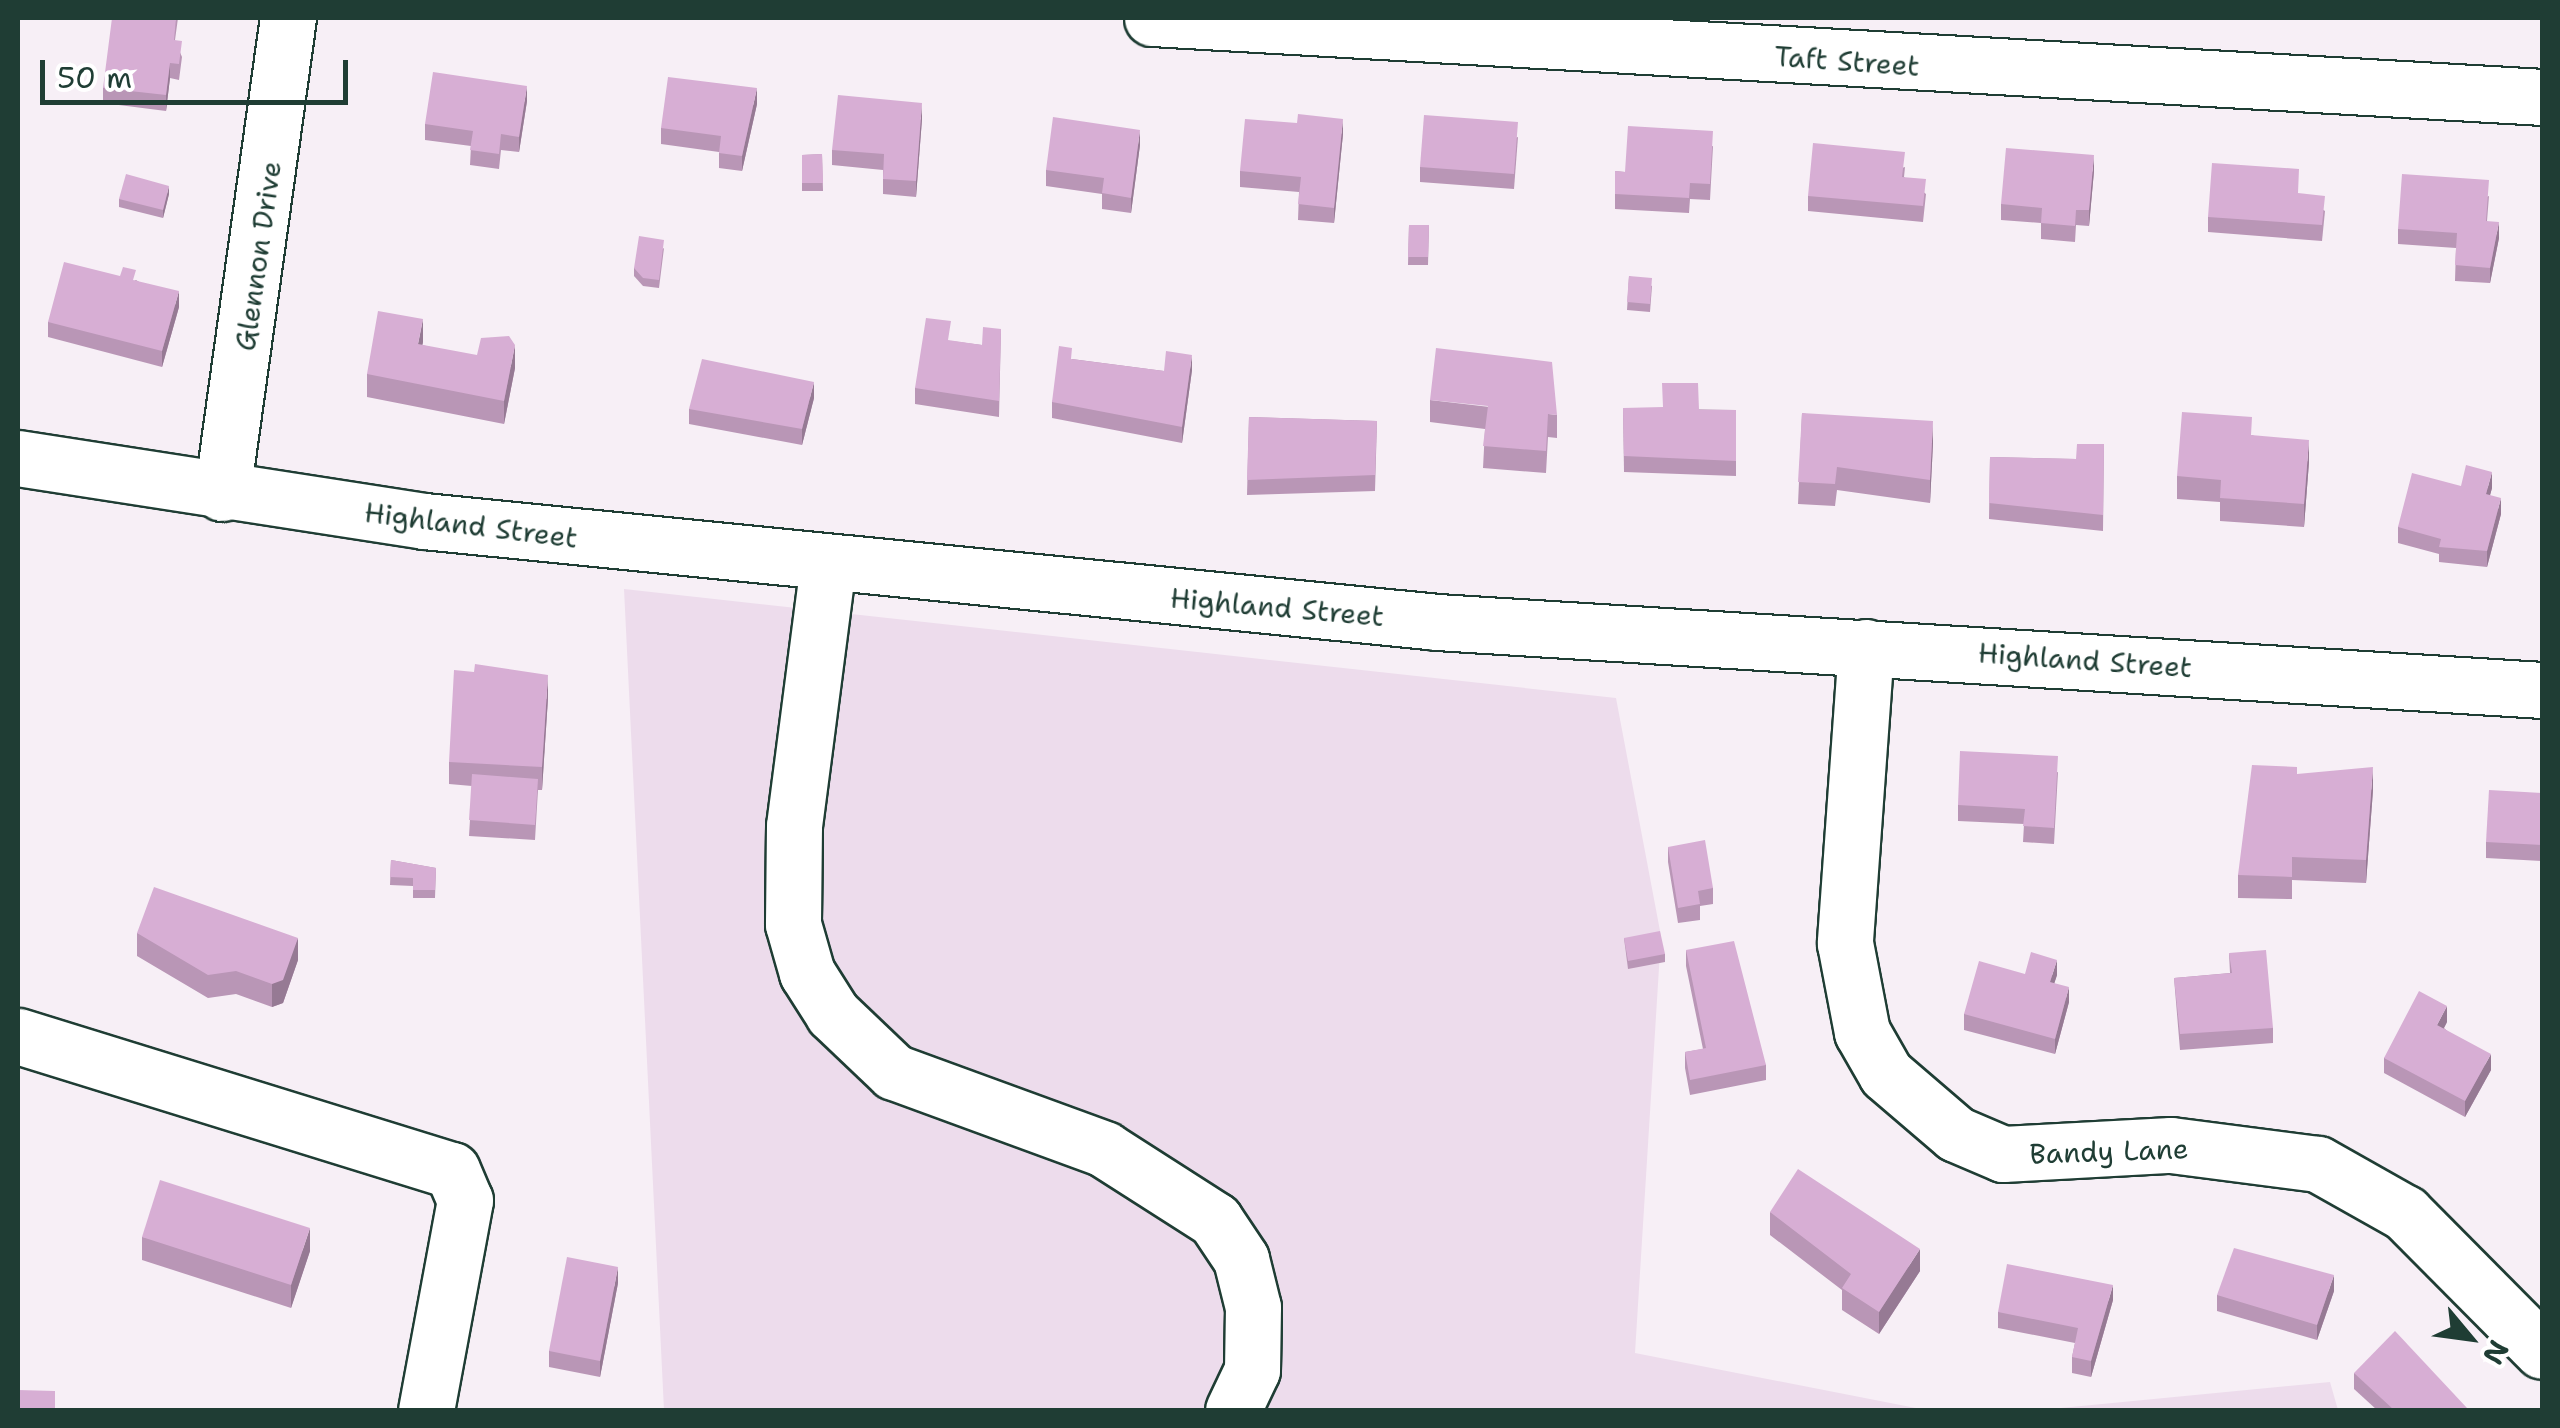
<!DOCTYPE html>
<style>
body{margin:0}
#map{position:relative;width:2560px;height:1428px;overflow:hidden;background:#f7eff6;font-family:"Shantell Sans",sans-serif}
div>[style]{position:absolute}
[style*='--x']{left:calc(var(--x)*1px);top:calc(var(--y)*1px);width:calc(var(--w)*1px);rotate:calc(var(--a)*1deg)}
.built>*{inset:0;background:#eddcec}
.roads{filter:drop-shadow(2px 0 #1f3d34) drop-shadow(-2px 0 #1f3d34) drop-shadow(0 2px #1f3d34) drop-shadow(0 -2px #1f3d34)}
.minor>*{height:55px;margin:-27.5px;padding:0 27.5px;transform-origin:27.5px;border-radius:27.5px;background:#fff}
.wall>*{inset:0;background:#b996b6}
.shaded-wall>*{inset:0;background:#967a94}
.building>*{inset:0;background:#d7aed4}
span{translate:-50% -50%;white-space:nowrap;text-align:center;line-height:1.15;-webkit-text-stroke:8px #fff;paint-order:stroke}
.street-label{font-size:28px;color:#1f3d34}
.frame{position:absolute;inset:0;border:20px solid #1f3d34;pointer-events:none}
.north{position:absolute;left:2420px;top:1288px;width:100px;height:100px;-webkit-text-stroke:8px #fff;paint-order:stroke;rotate:119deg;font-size:28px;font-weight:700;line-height:40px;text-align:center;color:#1f3d34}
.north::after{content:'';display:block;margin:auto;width:35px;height:45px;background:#1f3d34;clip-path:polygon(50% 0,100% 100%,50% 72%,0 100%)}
.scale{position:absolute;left:40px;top:60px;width:308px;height:45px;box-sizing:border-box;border:5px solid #1f3d34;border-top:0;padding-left:12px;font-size:30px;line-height:35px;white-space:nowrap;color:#1f3d34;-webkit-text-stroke:8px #fff;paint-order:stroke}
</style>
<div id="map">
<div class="built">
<i style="clip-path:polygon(624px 589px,1616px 698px,1661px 936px,1635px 1353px,1926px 1410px,664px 1410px)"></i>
<i style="clip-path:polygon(2330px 1382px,2338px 1410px,2040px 1410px)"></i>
</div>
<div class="roads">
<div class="minor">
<i style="--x:1152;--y:18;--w:1392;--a:3.25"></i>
<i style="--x:18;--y:458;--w:411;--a:8.8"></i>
<i style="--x:424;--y:521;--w:1018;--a:5.69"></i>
<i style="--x:1437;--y:622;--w:1107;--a:3.52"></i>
<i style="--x:222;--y:493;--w:480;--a:-82.1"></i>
<i style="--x:828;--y:564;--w:264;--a:97.4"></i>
<i style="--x:794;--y:826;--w:98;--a:90.6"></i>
<i style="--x:793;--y:924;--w:51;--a:74.1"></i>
<i style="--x:807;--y:973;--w:49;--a:57.6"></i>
<i style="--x:833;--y:1014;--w:84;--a:43.6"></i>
<i style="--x:894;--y:1072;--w:224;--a:20.1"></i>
<i style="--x:1104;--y:1149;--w:132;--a:32.6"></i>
<i style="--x:1215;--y:1220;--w:47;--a:56.3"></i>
<i style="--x:1241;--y:1259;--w:49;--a:76"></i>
<i style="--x:1253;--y:1307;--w:63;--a:90.9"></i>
<i style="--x:1252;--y:1370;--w:44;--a:115.4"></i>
<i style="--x:1866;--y:647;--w:297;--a:94.1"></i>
<i style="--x:1845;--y:943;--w:91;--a:79.2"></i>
<i style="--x:1862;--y:1032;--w:48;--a:60.3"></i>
<i style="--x:1886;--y:1074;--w:92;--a:40.6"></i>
<i style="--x:1956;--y:1134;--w:51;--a:23.1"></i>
<i style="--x:2003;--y:1154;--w:168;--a:-3.1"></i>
<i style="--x:2171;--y:1145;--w:148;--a:7.4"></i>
<i style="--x:2318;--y:1164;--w:100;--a:29.4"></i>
<i style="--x:2405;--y:1213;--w:194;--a:45.2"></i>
<i style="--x:18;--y:1036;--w:454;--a:17.2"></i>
<i style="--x:452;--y:1170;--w:33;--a:67"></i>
<i style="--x:465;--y:1200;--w:214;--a:100.5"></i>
</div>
</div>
<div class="wall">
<i style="clip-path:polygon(178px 18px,175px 40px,182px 57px,179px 80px,170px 78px,166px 111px,103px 103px,103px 88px)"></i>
<i style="clip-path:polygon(527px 101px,519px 152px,501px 150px,499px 169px,470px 165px,471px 146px,425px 140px,425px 124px)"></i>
<i style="clip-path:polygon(757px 104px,742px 171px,719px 168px,719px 152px,661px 144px,661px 128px)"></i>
<i style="clip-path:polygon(922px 119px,916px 197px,883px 194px,883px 170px,832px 165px,832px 150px)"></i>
<i style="clip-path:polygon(1297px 123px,1343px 134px,1334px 223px,1298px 220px,1299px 192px,1240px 187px,1240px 171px)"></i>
<i style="clip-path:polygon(1518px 137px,1514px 189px,1420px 182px,1420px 167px)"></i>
<i style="clip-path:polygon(1140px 145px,1131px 213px,1102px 209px,1102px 194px,1046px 186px,1046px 170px)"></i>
<i style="clip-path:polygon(1713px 146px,1710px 200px,1690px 199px,1689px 213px,1615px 209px,1615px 171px,1625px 172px)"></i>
<i style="clip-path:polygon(822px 154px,823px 191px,802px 191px,802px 155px)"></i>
<i style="clip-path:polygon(1905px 167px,1904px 177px,1926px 194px,1923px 222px,1808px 211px,1808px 196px)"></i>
<i style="clip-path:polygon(2094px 171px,2089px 226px,2076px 225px,2075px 242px,2041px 239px,2041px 223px,2001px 220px,2001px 204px)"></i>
<i style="clip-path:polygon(169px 194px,163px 218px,119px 207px,119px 199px)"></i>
<i style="clip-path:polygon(2299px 194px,2325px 211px,2322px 241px,2208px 232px,2208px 217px)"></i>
<i style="clip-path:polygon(2489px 196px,2487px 221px,2499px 238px,2490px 283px,2455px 281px,2456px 248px,2398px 244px,2398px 229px)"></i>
<i style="clip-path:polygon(1409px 225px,1429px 225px,1428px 265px,1408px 265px)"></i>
<i style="clip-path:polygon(664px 248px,659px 288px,643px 286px,634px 276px,634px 268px)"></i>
<i style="clip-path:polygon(1629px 276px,1652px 286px,1650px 312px,1627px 310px)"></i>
<i style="clip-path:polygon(136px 280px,179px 307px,162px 367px,48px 337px,48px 322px)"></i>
<i style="clip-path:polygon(1001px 329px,999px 417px,915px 404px,915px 388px,951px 341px,982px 345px)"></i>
<i style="clip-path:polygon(423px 342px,422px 345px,515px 368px,504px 424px,367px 397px,367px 374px)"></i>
<i style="clip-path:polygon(1072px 359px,1164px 371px,1192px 370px,1182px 443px,1052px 418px,1052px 402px)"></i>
<i style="clip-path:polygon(814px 398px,802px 445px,689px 424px,689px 409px)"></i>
<i style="clip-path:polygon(1430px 400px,1557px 415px,1557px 438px,1548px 437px,1546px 473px,1483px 468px,1485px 429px,1430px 422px)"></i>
<i style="clip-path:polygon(1623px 408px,1736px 410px,1736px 476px,1624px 472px)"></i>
<i style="clip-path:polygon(1802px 413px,1933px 443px,1930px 503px,1837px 490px,1835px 506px,1798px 504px)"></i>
<i style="clip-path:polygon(1249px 417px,1377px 421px,1375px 491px,1247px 495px)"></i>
<i style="clip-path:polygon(2252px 435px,2309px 462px,2304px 527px,2220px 521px,2220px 502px,2177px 499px,2177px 476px)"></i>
<i style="clip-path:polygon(2104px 444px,2103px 531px,1989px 519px,1990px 457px,2076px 459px)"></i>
<i style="clip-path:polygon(2461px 486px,2492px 488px,2490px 495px,2501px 514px,2487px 567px,2439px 562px,2439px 554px,2398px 543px,2398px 527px)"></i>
<i style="clip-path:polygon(548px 698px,542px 790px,538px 790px,535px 840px,469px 836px,472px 786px,449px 784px,449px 762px)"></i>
<i style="clip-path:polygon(2058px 772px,2054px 844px,2023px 842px,2024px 824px,1958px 821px,1958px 805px)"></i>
<i style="clip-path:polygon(2297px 774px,2373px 790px,2366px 883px,2292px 880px,2292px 899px,2238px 898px,2238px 875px)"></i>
<i style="clip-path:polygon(2542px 793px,2542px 861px,2486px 858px,2486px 842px)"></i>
<i style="clip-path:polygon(1668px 847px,1713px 888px,1713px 904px,1700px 906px,1700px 920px,1678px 923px,1668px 862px)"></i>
<i style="clip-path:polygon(391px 860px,436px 868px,435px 898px,413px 898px,413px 886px,390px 885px)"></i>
<i style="clip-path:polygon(137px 933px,298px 960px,283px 1003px,272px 1007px,236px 994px,208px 998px,137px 956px)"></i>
<i style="clip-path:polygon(1624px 938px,1665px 954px,1665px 962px,1628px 969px)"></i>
<i style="clip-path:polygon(1686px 950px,1766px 1065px,1766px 1080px,1690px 1095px,1685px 1068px,1685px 1052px,1703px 1049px,1686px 966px)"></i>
<i style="clip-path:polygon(2229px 953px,2273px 1028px,2273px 1043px,2180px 1050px,2174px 978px,2230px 973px)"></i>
<i style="clip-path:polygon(2025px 974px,2057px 975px,2054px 983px,2069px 1002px,2055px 1054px,1964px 1030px,1964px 1014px)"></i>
<i style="clip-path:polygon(2447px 1022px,2444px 1028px,2491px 1070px,2465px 1117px,2384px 1073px,2384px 1058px)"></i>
<i style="clip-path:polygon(1770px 1212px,1920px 1271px,1879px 1334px,1842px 1310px,1842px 1290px,1770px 1235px)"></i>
<i style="clip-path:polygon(142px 1237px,310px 1251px,291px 1308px,142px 1260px)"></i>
<i style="clip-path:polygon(618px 1283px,600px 1377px,549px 1367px,549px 1351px)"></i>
<i style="clip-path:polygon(2334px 1291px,2317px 1340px,2217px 1311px,2217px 1295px)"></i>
<i style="clip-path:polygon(2113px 1300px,2091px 1377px,2072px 1373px,2072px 1357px,2075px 1343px,1998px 1328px,1998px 1312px)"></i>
<i style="clip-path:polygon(2354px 1373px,2467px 1410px,2377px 1410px,2354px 1389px)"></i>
</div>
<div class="shaded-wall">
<i style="clip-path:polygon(170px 63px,170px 78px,166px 111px,166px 95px)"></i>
<i style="clip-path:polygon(527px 86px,527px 101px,519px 152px,519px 137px)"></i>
<i style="clip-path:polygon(757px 88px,757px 104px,742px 171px,742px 156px)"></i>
<i style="clip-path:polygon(922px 103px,922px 119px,916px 197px,916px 181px)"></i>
<i style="clip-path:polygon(1343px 119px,1343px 134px,1334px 223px,1334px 208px)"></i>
<i style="clip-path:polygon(1140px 130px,1140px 145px,1131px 213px,1131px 198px)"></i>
<i style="clip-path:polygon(2094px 155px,2094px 171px,2089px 226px,2089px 210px)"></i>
<i style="clip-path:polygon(169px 186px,169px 194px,163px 218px,163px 210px)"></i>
<i style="clip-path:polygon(2499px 222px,2499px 238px,2490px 283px,2490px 268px)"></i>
<i style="clip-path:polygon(179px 291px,179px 307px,162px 367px,162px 351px)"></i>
<i style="clip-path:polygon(423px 319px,423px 342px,418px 367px,418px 344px)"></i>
<i style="clip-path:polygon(515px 345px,515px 368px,504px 424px,504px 401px)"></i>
<i style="clip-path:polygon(1192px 355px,1192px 370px,1182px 443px,1182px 427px)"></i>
<i style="clip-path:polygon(814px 382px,814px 398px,802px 445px,802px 429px)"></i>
<i style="clip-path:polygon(1933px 421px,1933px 443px,1930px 503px,1930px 480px)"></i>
<i style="clip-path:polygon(2309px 440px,2309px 462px,2304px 527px,2304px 504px)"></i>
<i style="clip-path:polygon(2492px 472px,2492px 488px,2486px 510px,2486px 494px)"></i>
<i style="clip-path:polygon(2501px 498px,2501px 514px,2487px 567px,2487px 551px)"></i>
<i style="clip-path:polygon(548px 675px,548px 698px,542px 790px,542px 767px)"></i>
<i style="clip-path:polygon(2373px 767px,2373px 790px,2366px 883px,2366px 860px)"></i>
<i style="clip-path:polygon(298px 938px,298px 960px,283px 1003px,272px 1007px,272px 984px)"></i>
<i style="clip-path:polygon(2057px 960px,2057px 975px,2050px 997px,2050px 982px)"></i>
<i style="clip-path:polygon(2069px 987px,2069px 1002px,2055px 1054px,2055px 1039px)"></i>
<i style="clip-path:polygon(2447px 1006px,2447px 1022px,2437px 1041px,2437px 1025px)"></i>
<i style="clip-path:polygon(2491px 1054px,2491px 1070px,2465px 1117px,2465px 1101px)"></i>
<i style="clip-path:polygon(310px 1228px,310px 1251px,291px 1308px,291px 1285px)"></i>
<i style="clip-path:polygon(1920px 1249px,1920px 1271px,1879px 1334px,1879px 1312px)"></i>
<i style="clip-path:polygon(618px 1267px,618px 1283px,600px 1377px,600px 1361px)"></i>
<i style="clip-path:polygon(2334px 1275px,2334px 1291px,2317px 1340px,2317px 1325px)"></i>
<i style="clip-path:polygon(2113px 1285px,2113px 1300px,2091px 1377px,2091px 1361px)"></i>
</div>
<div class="building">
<i style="clip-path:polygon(112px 18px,176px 18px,174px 40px,182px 41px,179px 64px,170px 63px,166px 95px,103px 88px)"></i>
<i style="clip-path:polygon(433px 72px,527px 86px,519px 137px,501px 134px,499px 154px,470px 150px,473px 131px,425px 124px)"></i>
<i style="clip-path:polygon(668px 77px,757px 88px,742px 156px,719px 153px,721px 136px,661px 128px)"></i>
<i style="clip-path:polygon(838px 95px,922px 103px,916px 181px,883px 179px,884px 154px,832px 150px)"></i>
<i style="clip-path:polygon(1298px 114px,1343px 119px,1334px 208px,1298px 204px,1301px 177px,1240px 171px,1245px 119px,1297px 123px)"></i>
<i style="clip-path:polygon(1424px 115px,1518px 122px,1514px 174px,1420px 167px)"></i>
<i style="clip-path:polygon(1053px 117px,1140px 130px,1131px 198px,1102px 193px,1104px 178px,1046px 170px)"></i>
<i style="clip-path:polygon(1628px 126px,1713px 131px,1710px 184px,1690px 183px,1689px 198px,1615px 194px,1615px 171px,1625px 172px)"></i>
<i style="clip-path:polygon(1813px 143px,1905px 152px,1902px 177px,1926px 179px,1923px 206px,1808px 196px)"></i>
<i style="clip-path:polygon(2006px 148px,2094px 155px,2089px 210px,2076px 210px,2075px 226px,2041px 223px,2042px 208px,2001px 204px)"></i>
<i style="clip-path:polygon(822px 154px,823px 183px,802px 183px,802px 155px)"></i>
<i style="clip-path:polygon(2212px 163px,2299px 169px,2298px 193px,2325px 196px,2322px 225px,2208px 217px)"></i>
<i style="clip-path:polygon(126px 174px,169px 186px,163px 210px,119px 199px)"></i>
<i style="clip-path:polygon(2402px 174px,2489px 180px,2486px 221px,2499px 222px,2490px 268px,2455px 265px,2457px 233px,2398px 229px)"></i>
<i style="clip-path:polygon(1409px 225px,1429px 225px,1428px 257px,1408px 257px)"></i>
<i style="clip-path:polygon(639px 236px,664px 240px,659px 280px,643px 278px,634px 268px)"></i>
<i style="clip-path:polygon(64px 262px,120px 276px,123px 267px,136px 270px,133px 280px,179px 291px,162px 351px,48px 322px)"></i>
<i style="clip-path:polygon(1629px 276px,1652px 278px,1650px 304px,1627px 302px)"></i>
<i style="clip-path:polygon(378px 311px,423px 319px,418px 344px,477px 355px,481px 338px,509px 336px,515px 345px,504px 401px,367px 374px)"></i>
<i style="clip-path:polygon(926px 318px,951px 321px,948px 340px,982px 345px,983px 327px,1001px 329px,999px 401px,915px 388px)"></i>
<i style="clip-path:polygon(1059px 346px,1072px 348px,1071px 359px,1164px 371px,1166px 351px,1192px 355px,1182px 427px,1052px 402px)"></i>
<i style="clip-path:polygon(1436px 348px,1552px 362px,1557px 415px,1548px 414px,1546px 451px,1483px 446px,1488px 406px,1430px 400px)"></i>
<i style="clip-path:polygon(702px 359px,814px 382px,802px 429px,689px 409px)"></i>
<i style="clip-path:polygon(1662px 383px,1698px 383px,1699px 410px,1736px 410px,1736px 461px,1624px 456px,1623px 408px,1663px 407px)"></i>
<i style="clip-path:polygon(2182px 412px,2252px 417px,2251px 435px,2309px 440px,2304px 504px,2220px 498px,2221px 480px,2177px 476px)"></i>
<i style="clip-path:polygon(1802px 413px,1933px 421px,1930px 480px,1837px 467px,1835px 484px,1798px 482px)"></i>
<i style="clip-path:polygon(1249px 417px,1377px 421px,1375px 475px,1247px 480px)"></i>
<i style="clip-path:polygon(2077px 444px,2104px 444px,2103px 515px,1989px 503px,1990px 457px,2076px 459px)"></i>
<i style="clip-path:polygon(2466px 465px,2492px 472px,2486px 494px,2501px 498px,2487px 551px,2439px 547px,2441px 539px,2398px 527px,2412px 473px,2461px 486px)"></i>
<i style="clip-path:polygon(475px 664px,548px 675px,542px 767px,449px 762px,454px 670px,474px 672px)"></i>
<i style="clip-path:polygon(1960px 751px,2058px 756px,2054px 828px,2023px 826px,2025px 809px,1958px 805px)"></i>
<i style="clip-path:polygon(2252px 765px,2297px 767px,2297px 774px,2373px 767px,2366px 860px,2292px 857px,2292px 877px,2238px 875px)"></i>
<i style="clip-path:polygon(472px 774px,538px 779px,535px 825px,469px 820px)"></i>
<i style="clip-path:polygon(2489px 790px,2542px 793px,2542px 845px,2486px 842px)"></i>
<i style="clip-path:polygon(1705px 840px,1713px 888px,1698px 891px,1700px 904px,1678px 908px,1668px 847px)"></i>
<i style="clip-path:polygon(391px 860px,436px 868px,435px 890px,413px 890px,413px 878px,390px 877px)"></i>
<i style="clip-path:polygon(154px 887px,298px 938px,283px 980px,272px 984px,236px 971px,208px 975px,137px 933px)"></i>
<i style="clip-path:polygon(1660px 931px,1665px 954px,1628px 961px,1624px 938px)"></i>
<i style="clip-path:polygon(1734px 941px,1766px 1065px,1690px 1080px,1685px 1052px,1706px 1048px,1686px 950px)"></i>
<i style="clip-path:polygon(2266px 950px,2273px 1028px,2180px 1034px,2174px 978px,2232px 973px,2229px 953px)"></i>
<i style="clip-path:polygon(2031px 952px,2057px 960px,2050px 982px,2069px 987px,2055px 1039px,1964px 1014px,1979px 961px,2025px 974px)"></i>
<i style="clip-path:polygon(2419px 991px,2447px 1006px,2437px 1025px,2491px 1054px,2465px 1101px,2384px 1058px)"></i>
<i style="clip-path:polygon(1798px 1169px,1920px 1249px,1879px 1312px,1842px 1288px,1851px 1274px,1770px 1212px)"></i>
<i style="clip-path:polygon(160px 1180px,310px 1228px,291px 1285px,142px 1237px)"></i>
<i style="clip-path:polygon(2234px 1248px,2334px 1275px,2317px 1325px,2217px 1295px)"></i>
<i style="clip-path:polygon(567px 1257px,618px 1267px,600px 1361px,549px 1351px)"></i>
<i style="clip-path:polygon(2007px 1264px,2113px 1285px,2091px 1361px,2072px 1357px,2078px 1328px,1998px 1312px)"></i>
<i style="clip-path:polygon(2395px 1331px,2467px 1408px,2465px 1410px,2394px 1410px,2354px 1373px)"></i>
<i style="clip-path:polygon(18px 1390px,55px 1391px,55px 1410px,18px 1410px)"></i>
</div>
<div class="street-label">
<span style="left:1847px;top:61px;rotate:4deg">Taft Street</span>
<span style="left:258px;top:256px;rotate:-82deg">Glennon Drive</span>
<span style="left:471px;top:525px;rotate:7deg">Highland Street</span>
<span style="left:1277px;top:607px;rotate:5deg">Highland Street</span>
<span style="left:2085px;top:660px;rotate:4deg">Highland Street</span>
<span style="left:2109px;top:1151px;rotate:-2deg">Bandy Lane</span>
</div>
<div class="frame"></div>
<div class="north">N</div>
<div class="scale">50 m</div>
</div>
